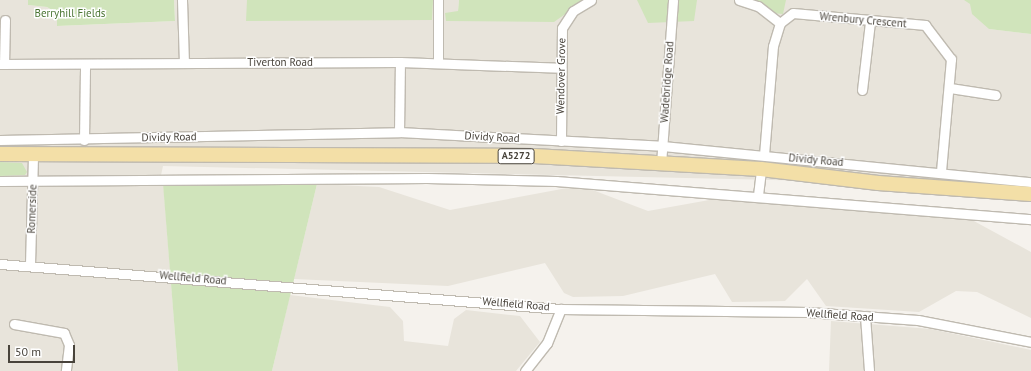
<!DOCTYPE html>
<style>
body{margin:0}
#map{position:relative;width:1031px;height:371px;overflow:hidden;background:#f5f2ed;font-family:"PT Sans",sans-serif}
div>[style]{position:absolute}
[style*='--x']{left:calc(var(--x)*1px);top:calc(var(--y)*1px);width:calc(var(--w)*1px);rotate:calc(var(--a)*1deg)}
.residential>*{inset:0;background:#e8e4db}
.green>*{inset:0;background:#d0e4bb}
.roads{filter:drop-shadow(1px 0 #bfbab0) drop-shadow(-1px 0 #bfbab0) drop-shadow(0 1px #bfbab0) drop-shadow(0 -1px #bfbab0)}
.street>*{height:9px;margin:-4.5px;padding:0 4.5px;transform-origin:4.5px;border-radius:4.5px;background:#fff}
.primary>*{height:14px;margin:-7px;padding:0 7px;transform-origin:7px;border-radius:7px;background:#f3dfa7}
span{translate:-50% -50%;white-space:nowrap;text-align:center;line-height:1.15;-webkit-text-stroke:3px #fff;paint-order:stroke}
.shield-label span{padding:1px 3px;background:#fff;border:1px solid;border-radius:3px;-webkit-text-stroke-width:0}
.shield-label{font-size:10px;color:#48433b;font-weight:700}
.park-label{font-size:11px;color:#4b7534}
.street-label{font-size:11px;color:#48433b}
.scale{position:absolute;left:8px;top:345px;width:67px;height:18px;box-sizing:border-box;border:2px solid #48433b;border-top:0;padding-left:5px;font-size:12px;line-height:14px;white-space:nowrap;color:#48433b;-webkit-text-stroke:3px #fff;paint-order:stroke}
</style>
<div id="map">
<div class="residential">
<i style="clip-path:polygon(0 0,28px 0,28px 5px,47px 7px,57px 13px,58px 26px,175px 21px,174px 0,459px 0,458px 11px,585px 0,983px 0,989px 29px,1031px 34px,1031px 186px,163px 166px,160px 180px,163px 180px,178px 371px,0 371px)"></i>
<i style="clip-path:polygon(317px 184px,379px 187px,450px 210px,567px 188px,590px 189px,648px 211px,726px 197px,972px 220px,1031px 252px,1031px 318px,977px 292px,956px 291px,919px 312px,826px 306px,807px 279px,785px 301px,732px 302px,715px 274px,623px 296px,573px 297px,564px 293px,545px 263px,448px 286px,294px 279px)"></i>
<i style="clip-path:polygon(290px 295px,390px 307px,403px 321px,404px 341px,448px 346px,454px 319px,466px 310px,520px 316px,540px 342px,516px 371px,272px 371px)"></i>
<i style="clip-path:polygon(831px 321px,931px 329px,1031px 350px,1031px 371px,829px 371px)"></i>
</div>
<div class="green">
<i style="clip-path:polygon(28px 0,174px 0,175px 21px,57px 26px,57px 13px,47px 7px,28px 5px)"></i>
<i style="clip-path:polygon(247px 0,433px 0,432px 20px,246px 21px)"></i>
<i style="clip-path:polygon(459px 0,585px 0,554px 22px,446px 21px,445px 13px,458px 11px)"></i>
<i style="clip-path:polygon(637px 0,697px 0,694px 21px,648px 23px)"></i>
<i style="clip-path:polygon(756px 0,786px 0,783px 14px,771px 13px)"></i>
<i style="clip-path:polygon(964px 0,1031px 0,1031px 34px,989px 29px,972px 14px,970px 4px)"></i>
<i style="clip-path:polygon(0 162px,22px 163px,27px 172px,25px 175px,0 176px)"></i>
<i style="clip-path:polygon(163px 184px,317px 184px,272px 371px,178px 371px)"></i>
</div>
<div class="roads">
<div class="street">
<i style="--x:182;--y:0;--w:62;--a:88.2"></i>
<i style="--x:438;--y:0;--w:62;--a:90"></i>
<i style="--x:739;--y:0;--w:20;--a:18"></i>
<i style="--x:758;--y:6;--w:28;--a:38"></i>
<i style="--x:0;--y:64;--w:400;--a:-0.3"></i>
<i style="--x:400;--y:62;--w:160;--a:2.1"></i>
<i style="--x:4;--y:64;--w:44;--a:-88.7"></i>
<i style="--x:950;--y:88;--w:46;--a:8.8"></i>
<i style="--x:862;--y:90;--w:68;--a:-83.3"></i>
<i style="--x:399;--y:132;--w:70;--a:-89.2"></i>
<i style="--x:0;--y:140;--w:399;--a:-1.1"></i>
<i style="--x:399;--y:132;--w:263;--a:3"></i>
<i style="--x:662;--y:146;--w:371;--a:5.6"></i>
<i style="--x:84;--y:140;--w:75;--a:-89.2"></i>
<i style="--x:561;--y:141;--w:113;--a:-89.5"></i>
<i style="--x:562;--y:28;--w:20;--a:-57"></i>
<i style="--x:573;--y:11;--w:21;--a:-31"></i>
<i style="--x:764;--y:155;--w:109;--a:-85.3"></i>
<i style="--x:773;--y:46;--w:24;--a:-73"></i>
<i style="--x:780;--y:23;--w:16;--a:-38"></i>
<i style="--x:793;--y:13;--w:133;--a:5.2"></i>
<i style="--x:925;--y:25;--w:43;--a:52.6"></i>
<i style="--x:951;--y:59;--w:113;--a:95.1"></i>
<i style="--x:661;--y:164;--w:164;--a:-85.8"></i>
<i style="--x:0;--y:181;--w:427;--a:-0.4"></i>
<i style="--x:427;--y:178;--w:129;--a:1.3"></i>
<i style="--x:556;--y:181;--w:477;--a:4.6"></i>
<i style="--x:758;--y:195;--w:26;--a:-83"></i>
<i style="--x:0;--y:264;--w:563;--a:4.59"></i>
<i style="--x:561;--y:309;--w:247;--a:0.7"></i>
<i style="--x:808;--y:312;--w:110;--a:4.2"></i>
<i style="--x:918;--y:320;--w:115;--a:11"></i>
<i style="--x:30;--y:264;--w:110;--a:-88.4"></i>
<i style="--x:865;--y:316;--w:55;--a:85.8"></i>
<i style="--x:14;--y:324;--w:51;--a:10.2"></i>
<i style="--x:64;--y:333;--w:13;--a:67"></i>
<i style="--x:69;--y:345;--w:26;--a:97"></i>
<i style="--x:525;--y:371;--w:36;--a:-52"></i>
<i style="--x:547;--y:343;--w:37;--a:-68"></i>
</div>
<div class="primary">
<i style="--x:0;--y:154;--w:534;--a:0.21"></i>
<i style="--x:534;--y:156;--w:227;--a:3.3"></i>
<i style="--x:761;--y:169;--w:118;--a:6.8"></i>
<i style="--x:878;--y:183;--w:153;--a:4.1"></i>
</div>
</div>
<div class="shield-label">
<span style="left:516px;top:156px">A5272</span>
</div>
<div class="park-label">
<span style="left:70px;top:13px">Berryhill Fields</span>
</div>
<div class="street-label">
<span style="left:863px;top:20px;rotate:5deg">Wrenbury Crescent</span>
<span style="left:280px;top:62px">Tiverton Road</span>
<span style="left:561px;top:76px;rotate:-89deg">Wendover Grove</span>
<span style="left:667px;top:82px;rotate:-86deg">Wadebridge Road</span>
<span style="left:169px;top:137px;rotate:-1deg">Dividy Road</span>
<span style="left:492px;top:137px;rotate:3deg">Dividy Road</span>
<span style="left:816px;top:160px;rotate:5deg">Dividy Road</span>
<span style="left:32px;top:209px;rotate:-88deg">Romerside</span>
<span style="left:193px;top:278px;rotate:5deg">Wellfield Road</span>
<span style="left:516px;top:304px;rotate:5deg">Wellfield Road</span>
<span style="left:840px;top:315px;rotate:4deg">Wellfield Road</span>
</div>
<div class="scale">50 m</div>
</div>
